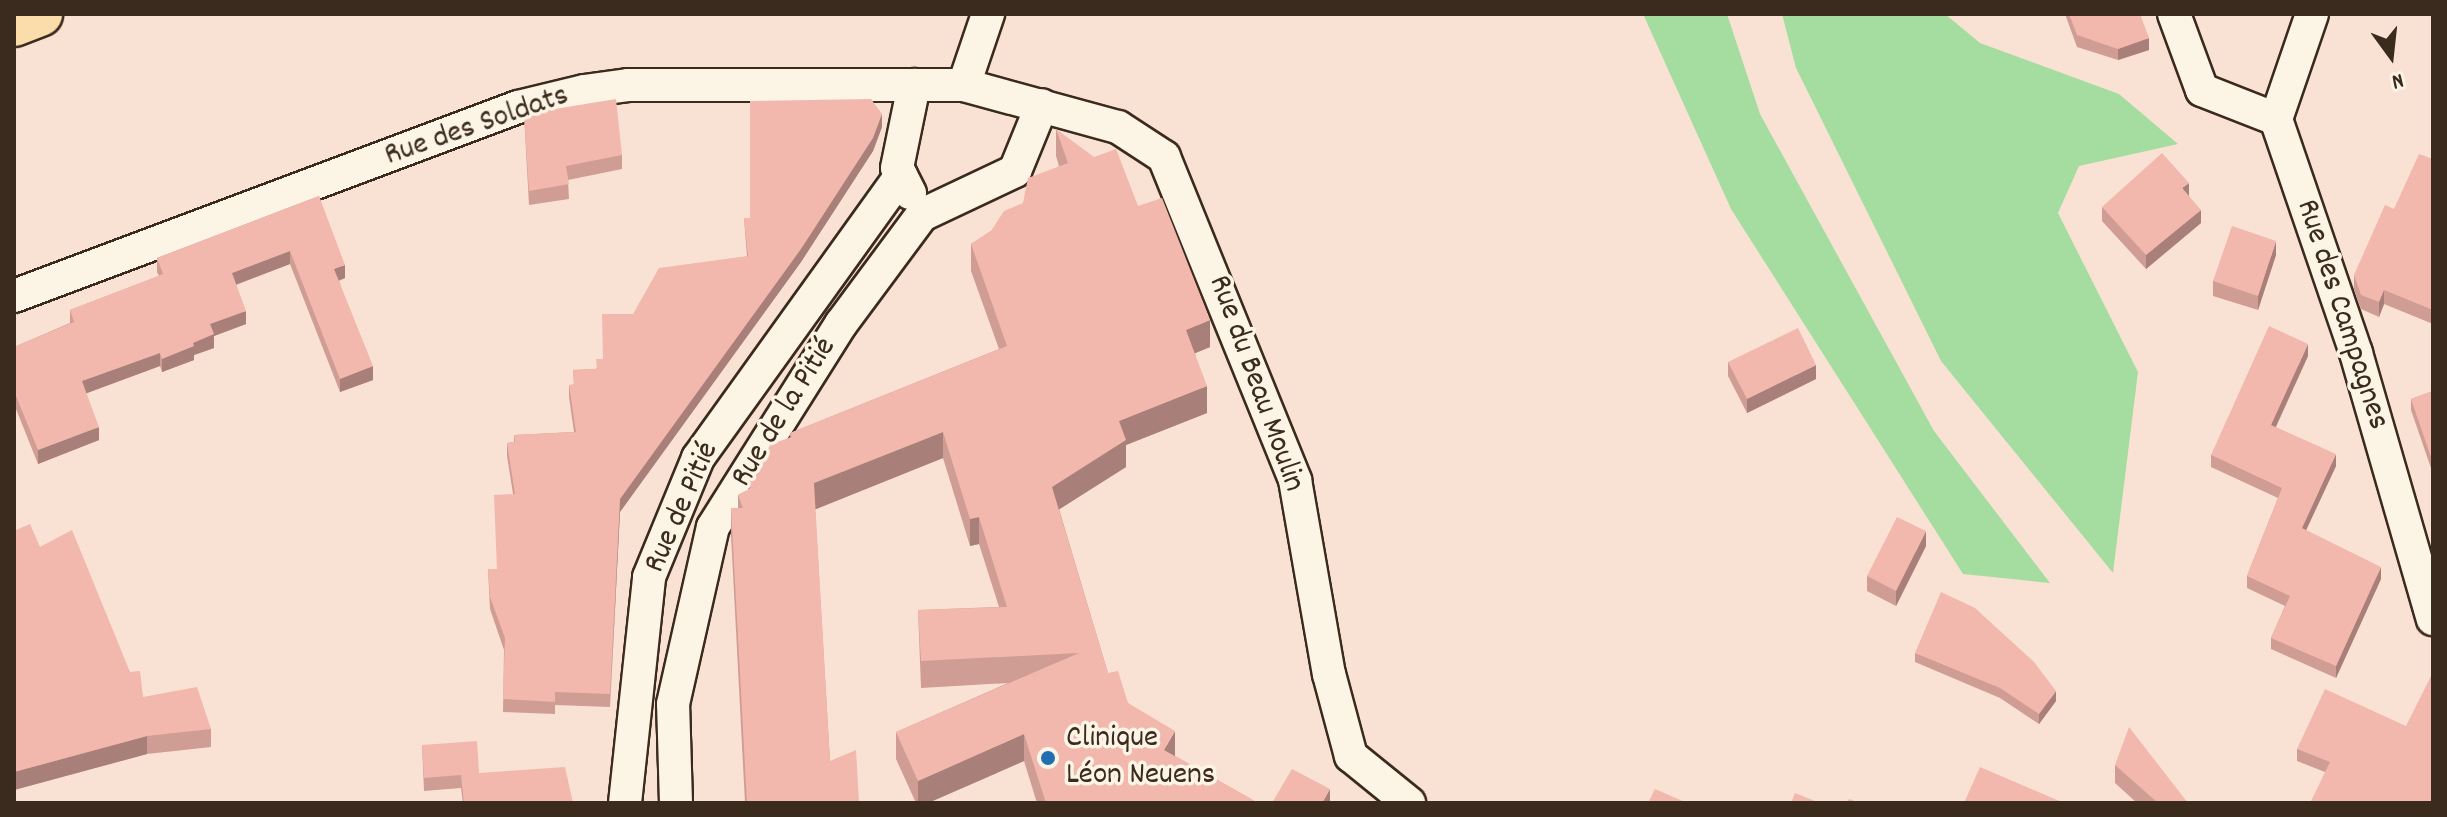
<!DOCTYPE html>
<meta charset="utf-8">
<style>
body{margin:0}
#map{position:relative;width:2447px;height:817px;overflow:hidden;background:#f9e2d4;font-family:Dekko,sans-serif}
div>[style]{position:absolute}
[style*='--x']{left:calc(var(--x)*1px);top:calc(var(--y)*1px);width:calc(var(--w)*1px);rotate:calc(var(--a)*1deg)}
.green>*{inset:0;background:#a5dda1}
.roads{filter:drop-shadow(2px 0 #3b2a1e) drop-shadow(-2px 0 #3b2a1e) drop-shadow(0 2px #3b2a1e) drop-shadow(0 -2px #3b2a1e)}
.minor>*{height:32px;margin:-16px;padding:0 16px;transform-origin:16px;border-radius:16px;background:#fcf5e5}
.primary>*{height:44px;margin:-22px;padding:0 22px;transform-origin:22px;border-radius:22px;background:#faddab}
.wall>*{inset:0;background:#d09d95}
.shaded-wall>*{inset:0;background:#a98079}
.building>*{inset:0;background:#f2b7ad}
.dots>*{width:22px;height:22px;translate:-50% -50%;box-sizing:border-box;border:4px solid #fcf5e5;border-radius:50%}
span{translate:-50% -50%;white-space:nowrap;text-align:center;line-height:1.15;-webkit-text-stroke:7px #fcf5e5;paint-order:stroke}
.street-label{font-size:32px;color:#3b2a1e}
.poi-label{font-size:32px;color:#3b2a1e}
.left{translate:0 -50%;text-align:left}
.frame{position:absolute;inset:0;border:16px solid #3b2a1e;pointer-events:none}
.north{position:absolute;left:2351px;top:16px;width:80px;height:80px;-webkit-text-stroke:6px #fcf5e5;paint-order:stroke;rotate:165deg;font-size:22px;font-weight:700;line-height:32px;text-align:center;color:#3b2a1e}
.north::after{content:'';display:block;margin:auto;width:28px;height:36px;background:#3b2a1e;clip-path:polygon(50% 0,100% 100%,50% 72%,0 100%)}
</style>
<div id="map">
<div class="green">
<i style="clip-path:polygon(1643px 14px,1727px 14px,1760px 114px,1934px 431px,2050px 583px,1963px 574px,1731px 209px)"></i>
<i style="clip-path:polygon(1782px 14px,1945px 14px,1980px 43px,2119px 94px,2178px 144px,2079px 166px,2058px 213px,2138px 372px,2113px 573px,1941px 361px,1796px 68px)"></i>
</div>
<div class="roads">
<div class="minor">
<i style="--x:2174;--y:14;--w:81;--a:69.8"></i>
<i style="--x:2202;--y:90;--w:79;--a:21.4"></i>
<i style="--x:2312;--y:14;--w:111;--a:108.9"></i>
<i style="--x:2276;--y:119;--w:247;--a:71.1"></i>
<i style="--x:2356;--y:353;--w:277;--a:73.9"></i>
<i style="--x:964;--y:85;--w:75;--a:-71.3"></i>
<i style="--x:910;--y:193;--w:28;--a:-117"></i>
<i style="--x:897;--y:168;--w:85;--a:-78.4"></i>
<i style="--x:14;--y:296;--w:538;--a:-20.56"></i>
<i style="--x:518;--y:107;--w:68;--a:-13.6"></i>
<i style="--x:584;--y:91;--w:44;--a:-7.8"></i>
<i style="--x:628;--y:85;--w:336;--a:0"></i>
<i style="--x:964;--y:85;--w:160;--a:15.3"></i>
<i style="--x:1118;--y:127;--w:55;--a:33.1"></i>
<i style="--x:1164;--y:157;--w:349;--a:67.9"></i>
<i style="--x:1295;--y:480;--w:197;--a:80.1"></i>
<i style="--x:1329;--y:674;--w:85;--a:75"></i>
<i style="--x:1351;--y:756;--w:75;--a:39"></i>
<i style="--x:625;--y:803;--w:227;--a:-83.9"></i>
<i style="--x:649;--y:577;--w:129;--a:-67.6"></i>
<i style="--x:698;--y:458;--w:348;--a:-54.3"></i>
<i style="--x:676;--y:803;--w:99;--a:-91.7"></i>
<i style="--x:673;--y:704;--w:181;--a:-77.3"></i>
<i style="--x:713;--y:527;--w:240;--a:-57.8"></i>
<i style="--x:841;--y:324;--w:136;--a:-53.4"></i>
<i style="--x:922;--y:215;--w:103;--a:-25.3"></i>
<i style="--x:1015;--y:171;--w:71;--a:-67.8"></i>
</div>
<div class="primary">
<i style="--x:14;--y:24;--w:28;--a:-21"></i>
</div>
</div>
<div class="wall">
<i style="clip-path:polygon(2065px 14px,2140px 14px,2149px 50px,2118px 60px,2077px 47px)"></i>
<i style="clip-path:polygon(524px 114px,622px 155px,622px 169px,568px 180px,569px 199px,529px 205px)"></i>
<i style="clip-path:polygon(882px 127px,873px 151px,801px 262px,620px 512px,610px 707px,555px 705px,555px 714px,503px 712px,504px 650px,490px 609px,488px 569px,497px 569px,513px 494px,507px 456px,507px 443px,514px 442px,514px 435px,574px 432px,569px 397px,569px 385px,574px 385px,573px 370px,596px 369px,633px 314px,747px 256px,744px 218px,750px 218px)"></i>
<i style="clip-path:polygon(1056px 129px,1138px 206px,1210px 347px,1195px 353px,1207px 413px,1126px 445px,1126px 467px,1059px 509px,1108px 673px,1128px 703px,1175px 756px,1258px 803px,1037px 803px,1024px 761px,928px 803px,916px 803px,896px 759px,896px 732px,1008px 683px,921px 688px,918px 610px,999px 607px,979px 544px,970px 546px,943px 458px,815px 509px,830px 761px,859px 803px,745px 803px,731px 535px,731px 508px,738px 508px,738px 495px,748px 490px,748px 480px,757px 474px,757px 466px,790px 437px,790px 433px,999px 349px,971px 271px,971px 244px,991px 231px,1023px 203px,1059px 166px,1056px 156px)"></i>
<i style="clip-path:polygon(2433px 159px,2433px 324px,2384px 304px,2379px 317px,2361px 309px,2354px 290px,2354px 275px,2394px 209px)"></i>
<i style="clip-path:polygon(319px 196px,345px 278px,339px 281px,373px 380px,340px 392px,290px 264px,236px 285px,246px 324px,214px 336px,214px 348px,194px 355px,194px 360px,162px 372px,160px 366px,86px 393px,99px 440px,38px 464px,14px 404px,14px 347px,70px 323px,70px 310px,159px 276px,157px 272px,157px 258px)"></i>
<i style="clip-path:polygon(2189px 196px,2201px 223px,2146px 269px,2102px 221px,2102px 207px)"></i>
<i style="clip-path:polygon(2276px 255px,2258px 310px,2213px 296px,2213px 281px)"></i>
<i style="clip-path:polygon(2308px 356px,2276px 427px,2336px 466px,2306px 530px,2381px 579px,2336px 678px,2271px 649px,2271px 638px,2285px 606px,2247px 588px,2247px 576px,2278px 498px,2211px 467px,2211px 455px)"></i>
<i style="clip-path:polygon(1728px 362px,1816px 379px,1747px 413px,1728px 376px)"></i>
<i style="clip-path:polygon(2433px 391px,2433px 474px,2411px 410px,2411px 399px)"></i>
<i style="clip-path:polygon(14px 531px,130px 672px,143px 697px,211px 729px,211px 747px,147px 754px,14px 790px)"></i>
<i style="clip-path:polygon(1926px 546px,1896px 606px,1867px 591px,1867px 576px)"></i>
<i style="clip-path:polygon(1915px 653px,2056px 701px,2039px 724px,2000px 698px,1915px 662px)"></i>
<i style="clip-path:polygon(2406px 726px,2433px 803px,2325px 772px,2297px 761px,2297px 749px)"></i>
<i style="clip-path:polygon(422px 745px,479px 773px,573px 803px,463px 803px,461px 788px,424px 791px)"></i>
<i style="clip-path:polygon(2115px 765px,2188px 803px,2137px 803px,2115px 783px)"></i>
</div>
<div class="shaded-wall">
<i style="clip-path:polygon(2149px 38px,2149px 50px,2118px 60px,2118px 49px)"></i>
<i style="clip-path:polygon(882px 114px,882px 127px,873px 151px,801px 262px,620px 512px,610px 707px,620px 499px)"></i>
<i style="clip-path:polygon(2189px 183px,2189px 197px,2182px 188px)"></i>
<i style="clip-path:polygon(2201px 210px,2201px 223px,2146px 269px,2146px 255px)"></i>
<i style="clip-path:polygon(2276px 241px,2276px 255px,2258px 310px,2258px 296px)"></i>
<i style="clip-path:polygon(290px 251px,290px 264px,232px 286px,232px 273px)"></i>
<i style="clip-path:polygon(345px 265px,345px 278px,334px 282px,334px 269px)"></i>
<i style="clip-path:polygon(2384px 290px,2384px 304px,2379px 317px,2379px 302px)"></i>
<i style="clip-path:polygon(246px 311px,246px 324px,214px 336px,214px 348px,194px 355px,194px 360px,162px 372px,162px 359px,193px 343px,210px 324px)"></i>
<i style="clip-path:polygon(1210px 320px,1210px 347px,1186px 357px,1186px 330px)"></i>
<i style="clip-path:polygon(2308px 344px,2308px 356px,2271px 437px,2271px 425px)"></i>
<i style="clip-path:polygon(160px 353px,160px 366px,82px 395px,82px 381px)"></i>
<i style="clip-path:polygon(1816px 365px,1816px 379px,1747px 413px,1747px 399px)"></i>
<i style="clip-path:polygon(373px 366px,373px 380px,340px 392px,340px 379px)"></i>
<i style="clip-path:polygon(1207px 386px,1207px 413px,1126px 445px,1126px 467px,1052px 514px,1052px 487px,1119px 421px)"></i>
<i style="clip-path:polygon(99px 427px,99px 440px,38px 464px,38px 450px)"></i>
<i style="clip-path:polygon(943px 432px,943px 458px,814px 510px,814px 483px)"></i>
<i style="clip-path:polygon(2336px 454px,2336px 466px,2302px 539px,2302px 528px)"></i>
<i style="clip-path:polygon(979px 517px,979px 544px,970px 546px,970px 519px)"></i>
<i style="clip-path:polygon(1926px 531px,1926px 546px,1896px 606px,1896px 591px)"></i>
<i style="clip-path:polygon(2381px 567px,2381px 579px,2336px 678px,2336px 666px)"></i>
<i style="clip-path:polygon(2056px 691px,2056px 701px,2039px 724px,2039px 714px)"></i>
<i style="clip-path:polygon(1175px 731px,1175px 758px,1164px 750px)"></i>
<i style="clip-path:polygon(1024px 734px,1024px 761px,928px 803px,918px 803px,918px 781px)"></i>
<i style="clip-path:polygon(147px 736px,147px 754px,14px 790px,14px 772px)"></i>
<i style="clip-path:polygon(1330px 789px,1330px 803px,1322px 803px)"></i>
</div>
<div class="building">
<i style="clip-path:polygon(2069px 14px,2140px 14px,2149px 38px,2118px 49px,2077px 35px)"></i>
<i style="clip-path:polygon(616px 99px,622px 155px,566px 166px,569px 184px,529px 191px,524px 114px)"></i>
<i style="clip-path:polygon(871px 99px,882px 114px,873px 138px,801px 249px,620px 499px,610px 694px,555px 692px,555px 702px,503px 699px,505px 638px,490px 597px,488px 569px,497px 569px,494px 495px,515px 494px,507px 443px,515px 442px,514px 435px,576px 432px,569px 385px,574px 384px,573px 370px,597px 369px,596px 359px,603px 359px,602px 314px,633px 314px,659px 268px,748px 256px,744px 218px,750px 218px,750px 101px)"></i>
<i style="clip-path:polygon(1056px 129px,1094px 157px,1116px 149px,1138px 206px,1162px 198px,1210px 320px,1186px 330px,1207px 386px,1119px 421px,1126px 440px,1052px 487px,1108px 673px,1118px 671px,1128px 703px,1175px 731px,1164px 750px,1258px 803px,1046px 803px,1024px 734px,918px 781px,896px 732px,1079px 653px,921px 661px,918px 610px,1007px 607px,979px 517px,970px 519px,943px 432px,814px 483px,830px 761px,856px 750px,859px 803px,747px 803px,731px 508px,743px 508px,738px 495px,751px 488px,748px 480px,759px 473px,757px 466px,771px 444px,792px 437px,790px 433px,1007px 346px,971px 244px,991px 231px,1004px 211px,1023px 203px,1028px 178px,1068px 163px)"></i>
<i style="clip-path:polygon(2162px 153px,2189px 183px,2182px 188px,2201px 210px,2146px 255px,2102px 207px)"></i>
<i style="clip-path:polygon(2419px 154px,2433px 159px,2433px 310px,2384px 290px,2379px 302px,2361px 295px,2354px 275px,2385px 205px,2394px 209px)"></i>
<i style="clip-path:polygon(319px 196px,345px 265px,334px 269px,373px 366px,340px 379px,290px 251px,232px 273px,246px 311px,210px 324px,214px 334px,193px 343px,194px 346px,162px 359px,160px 353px,82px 381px,99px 427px,38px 450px,14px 391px,14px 347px,74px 322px,70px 310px,163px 274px,157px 258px)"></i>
<i style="clip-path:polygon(2232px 226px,2276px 241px,2258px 296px,2213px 281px)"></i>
<i style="clip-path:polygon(2269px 326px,2308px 344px,2271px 425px,2336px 454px,2302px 528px,2381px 567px,2336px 666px,2271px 638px,2290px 596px,2247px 576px,2282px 488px,2211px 455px)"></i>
<i style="clip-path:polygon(1798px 328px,1816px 365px,1747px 399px,1728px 362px)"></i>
<i style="clip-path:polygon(2433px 391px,2433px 463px,2411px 399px)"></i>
<i style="clip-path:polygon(1897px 517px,1926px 531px,1896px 591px,1867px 576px)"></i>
<i style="clip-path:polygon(30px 524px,40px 547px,72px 530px,130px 672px,140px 671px,143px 697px,197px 687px,211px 729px,147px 736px,14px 772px,14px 531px)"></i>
<i style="clip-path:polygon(1941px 592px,1975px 608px,2034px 662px,2056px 691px,2039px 714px,2000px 688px,1915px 653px)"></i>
<i style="clip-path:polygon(2431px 676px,2433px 683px,2433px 803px,2310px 803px,2330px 762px,2297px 749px,2325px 689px,2406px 726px)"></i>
<i style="clip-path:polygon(2129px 727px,2188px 803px,2158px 803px,2115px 765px)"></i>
<i style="clip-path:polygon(477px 741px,479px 773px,565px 767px,573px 803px,464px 803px,461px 775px,424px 778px,422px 745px)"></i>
<i style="clip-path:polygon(1980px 767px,2064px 803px,1964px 803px)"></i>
<i style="clip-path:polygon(1292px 769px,1330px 789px,1322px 803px,1272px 803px)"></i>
<i style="clip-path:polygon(1655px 789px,1687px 803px,1648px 803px)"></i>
<i style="clip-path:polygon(1795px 793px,1820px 803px,1791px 803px)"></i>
<i style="clip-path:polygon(1849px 799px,1861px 803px,1847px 803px)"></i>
</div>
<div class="dots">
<i style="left:1048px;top:758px;background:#1f6fb2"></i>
</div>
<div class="street-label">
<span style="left:477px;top:127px;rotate:-19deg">Rue des Soldats</span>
<span style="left:2341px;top:315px;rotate:72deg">Rue des Campagnes</span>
<span style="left:1255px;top:384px;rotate:70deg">Rue du Beau Moulin</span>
<span style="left:785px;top:413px;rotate:-58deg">Rue de la Pitié</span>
<span style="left:683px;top:508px;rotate:-66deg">Rue de Pitié</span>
</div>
<div class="poi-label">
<span class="left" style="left:1066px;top:758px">Clinique<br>Léon Neuens</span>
</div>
<div class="frame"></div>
<div class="north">N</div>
</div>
